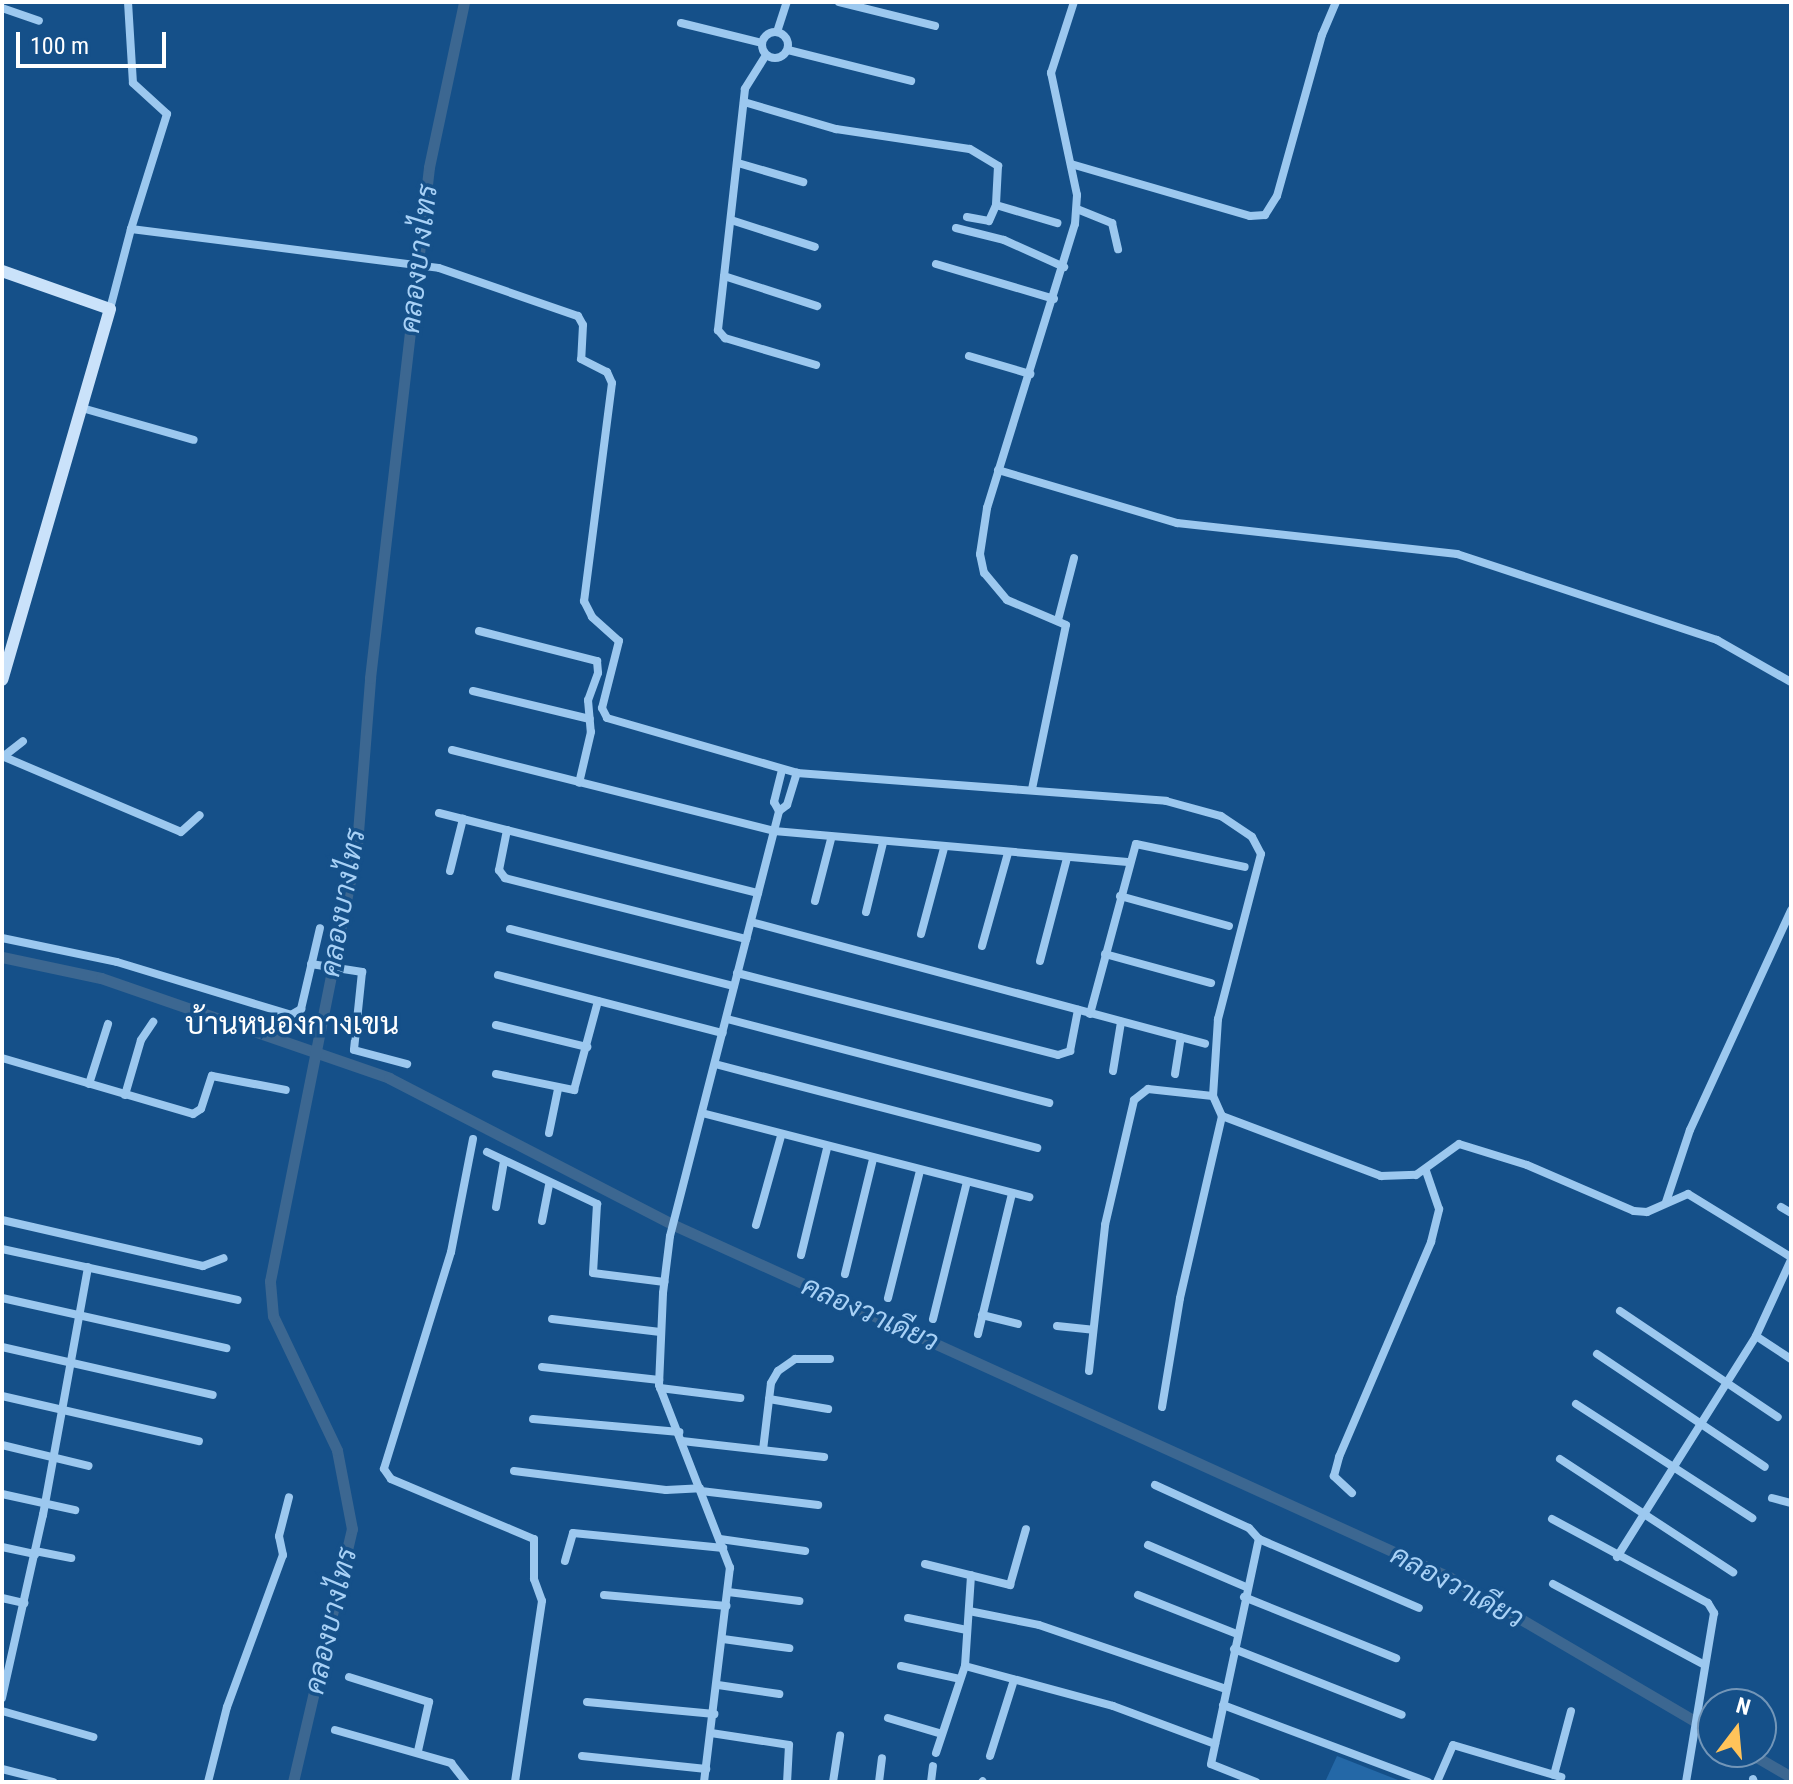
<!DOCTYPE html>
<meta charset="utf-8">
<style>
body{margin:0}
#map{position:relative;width:1793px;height:1784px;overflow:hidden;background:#155089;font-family:"Roboto Condensed",Sarabun,sans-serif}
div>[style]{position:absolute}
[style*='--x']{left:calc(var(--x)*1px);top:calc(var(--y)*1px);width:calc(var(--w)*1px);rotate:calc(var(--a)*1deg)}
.green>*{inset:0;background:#2468a7}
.canal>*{height:11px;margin:-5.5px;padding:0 5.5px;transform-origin:5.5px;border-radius:5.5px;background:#3c6791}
.street>*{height:8px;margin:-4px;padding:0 4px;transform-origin:4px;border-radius:4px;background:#9cc8ef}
.street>.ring{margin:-4px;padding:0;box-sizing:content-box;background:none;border:8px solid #9cc8ef;border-radius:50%}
.secondary>*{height:12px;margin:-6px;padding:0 6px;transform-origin:6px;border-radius:6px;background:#cae2fa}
span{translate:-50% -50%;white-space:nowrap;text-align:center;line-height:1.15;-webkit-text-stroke:7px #155089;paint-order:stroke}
.water-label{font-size:28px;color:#a8d1f6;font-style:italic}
.quarter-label{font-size:30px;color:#fff}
.frame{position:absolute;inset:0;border:4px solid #fff;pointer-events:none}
.north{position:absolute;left:1697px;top:1688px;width:80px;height:80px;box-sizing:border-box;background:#155089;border:2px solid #7396b8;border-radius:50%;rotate:16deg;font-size:22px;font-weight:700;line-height:32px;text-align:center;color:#fff}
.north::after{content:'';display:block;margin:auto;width:28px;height:36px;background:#ffc35a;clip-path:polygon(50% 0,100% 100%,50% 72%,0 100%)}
.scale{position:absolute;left:16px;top:32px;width:150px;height:36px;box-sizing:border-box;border:4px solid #fff;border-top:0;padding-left:10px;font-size:24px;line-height:28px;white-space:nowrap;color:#fff;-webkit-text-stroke:6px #155089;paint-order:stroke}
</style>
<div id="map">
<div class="green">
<i style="clip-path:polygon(1337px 1756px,1403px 1782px,1325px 1782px)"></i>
</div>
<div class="canal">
<i style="--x:2;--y:957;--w:101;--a:12"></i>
<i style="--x:101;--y:978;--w:305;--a:19.1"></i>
<i style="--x:389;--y:1078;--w:323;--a:27.3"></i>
<i style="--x:676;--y:1226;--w:849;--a:24.42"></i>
<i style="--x:1449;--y:1577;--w:306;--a:30.4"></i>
<i style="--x:1748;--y:1752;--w:50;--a:30.2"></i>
<i style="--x:293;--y:1782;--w:260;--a:-76.9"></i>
<i style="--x:352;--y:1529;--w:80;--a:-100.8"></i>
<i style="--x:337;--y:1450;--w:148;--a:-115.5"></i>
<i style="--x:273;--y:1316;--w:35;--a:-95"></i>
<i style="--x:270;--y:1281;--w:445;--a:-78.7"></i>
<i style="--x:357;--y:845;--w:168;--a:-85.5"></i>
<i style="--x:370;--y:678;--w:514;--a:-83.41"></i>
<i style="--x:429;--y:167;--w:169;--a:-78"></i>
</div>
<div class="street">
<i style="--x:128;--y:2;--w:81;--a:86.5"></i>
<i style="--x:133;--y:83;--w:46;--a:42.4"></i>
<i style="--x:167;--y:114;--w:121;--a:107.4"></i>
<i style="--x:839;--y:2;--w:99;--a:14"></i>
<i style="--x:2;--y:8;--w:39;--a:19"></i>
<i style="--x:681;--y:23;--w:83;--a:13.9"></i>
<i class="ring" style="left:762px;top:32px;width:18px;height:18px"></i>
<i style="--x:777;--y:32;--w:32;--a:-72"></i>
<i style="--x:788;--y:50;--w:127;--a:14.1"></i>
<i style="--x:766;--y:55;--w:40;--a:122"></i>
<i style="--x:745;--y:89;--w:243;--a:96.4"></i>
<i style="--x:718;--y:330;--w:11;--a:49"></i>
<i style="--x:725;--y:338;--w:95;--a:16.5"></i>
<i style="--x:744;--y:102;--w:96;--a:16.4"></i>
<i style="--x:836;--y:129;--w:135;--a:8.5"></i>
<i style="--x:970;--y:149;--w:33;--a:31"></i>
<i style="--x:998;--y:166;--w:39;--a:93"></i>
<i style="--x:996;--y:205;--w:64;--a:16.4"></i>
<i style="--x:738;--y:163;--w:68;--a:16.3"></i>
<i style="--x:1071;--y:164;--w:186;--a:16.2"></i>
<i style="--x:1250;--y:216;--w:15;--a:-4"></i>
<i style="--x:1265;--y:215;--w:22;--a:-58"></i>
<i style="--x:1277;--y:196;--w:167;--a:-74.4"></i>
<i style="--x:1322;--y:35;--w:36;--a:-67"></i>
<i style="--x:1077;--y:209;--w:38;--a:22"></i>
<i style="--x:1112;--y:223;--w:27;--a:77"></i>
<i style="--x:967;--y:217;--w:22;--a:10"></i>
<i style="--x:989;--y:221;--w:17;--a:-66"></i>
<i style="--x:731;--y:220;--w:88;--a:17.8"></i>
<i style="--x:956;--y:228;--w:49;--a:14"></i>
<i style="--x:1004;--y:240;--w:66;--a:24.2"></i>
<i style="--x:936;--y:264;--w:123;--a:16.5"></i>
<i style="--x:724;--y:276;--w:98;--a:17.9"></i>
<i style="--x:110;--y:309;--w:83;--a:-75.3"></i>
<i style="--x:131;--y:229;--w:310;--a:7.2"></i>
<i style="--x:439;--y:268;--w:147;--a:19.1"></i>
<i style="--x:578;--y:316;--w:10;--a:61"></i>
<i style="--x:583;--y:325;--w:34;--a:93"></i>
<i style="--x:581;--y:359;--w:29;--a:27"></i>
<i style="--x:607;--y:372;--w:12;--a:66"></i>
<i style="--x:612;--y:383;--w:220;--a:97.3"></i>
<i style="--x:584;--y:601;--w:18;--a:63"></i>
<i style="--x:592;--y:617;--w:36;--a:42"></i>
<i style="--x:619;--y:641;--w:69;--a:104.2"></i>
<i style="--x:602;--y:708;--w:11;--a:63"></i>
<i style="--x:607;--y:718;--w:198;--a:16.1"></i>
<i style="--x:797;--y:773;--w:370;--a:4.3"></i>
<i style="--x:1166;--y:801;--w:57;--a:15.3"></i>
<i style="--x:1221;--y:816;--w:37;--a:34"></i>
<i style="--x:1252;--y:837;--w:19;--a:62"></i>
<i style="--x:1261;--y:854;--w:171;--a:104.6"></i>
<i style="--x:1218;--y:1019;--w:77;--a:93.7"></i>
<i style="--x:1213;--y:1096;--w:22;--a:66"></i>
<i style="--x:1222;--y:1116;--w:170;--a:20.7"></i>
<i style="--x:1381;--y:1176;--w:35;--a:-2"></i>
<i style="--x:1416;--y:1175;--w:53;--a:-35.8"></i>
<i style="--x:1459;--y:1144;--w:71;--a:17.2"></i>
<i style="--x:1527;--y:1165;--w:116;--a:23.3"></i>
<i style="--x:1634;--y:1211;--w:13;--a:4"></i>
<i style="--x:1647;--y:1212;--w:45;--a:-23.7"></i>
<i style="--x:1688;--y:1194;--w:121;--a:31.5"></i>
<i style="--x:969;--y:356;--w:64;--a:16.4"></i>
<i style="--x:82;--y:408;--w:116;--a:15.9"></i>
<i style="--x:998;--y:470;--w:187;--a:16.5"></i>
<i style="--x:1177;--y:523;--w:282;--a:6.3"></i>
<i style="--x:1457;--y:554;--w:274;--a:18.3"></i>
<i style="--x:1717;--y:640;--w:85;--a:29.6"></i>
<i style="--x:1058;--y:620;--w:64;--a:-75.5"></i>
<i style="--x:479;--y:631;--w:122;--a:14.3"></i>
<i style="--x:597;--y:661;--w:12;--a:85"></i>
<i style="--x:598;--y:673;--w:29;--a:110"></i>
<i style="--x:588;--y:700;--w:32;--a:85"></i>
<i style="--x:591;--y:732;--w:52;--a:103.2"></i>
<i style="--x:473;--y:691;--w:120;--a:13.5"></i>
<i style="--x:452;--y:750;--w:332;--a:14.1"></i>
<i style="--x:774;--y:831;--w:355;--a:5"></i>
<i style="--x:2;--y:756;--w:194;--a:23"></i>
<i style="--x:181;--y:832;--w:25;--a:-42"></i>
<i style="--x:4;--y:756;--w:24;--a:-38"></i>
<i style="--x:1032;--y:789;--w:167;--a:-78.3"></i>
<i style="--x:1066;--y:625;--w:64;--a:-157"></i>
<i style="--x:1007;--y:600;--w:35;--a:-130"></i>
<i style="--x:984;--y:573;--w:19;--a:-102"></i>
<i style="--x:980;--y:554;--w:47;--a:-81.3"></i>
<i style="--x:987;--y:508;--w:297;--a:-72.8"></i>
<i style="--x:1075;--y:224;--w:29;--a:-86"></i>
<i style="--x:1077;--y:195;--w:125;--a:-102"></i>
<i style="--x:1051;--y:73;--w:75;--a:-72.1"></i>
<i style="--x:779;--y:811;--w:10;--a:-119"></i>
<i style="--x:774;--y:802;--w:33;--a:-76"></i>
<i style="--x:439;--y:813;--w:329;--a:14.1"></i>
<i style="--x:507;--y:830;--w:41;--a:101.3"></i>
<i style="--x:499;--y:870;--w:10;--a:53"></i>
<i style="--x:505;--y:878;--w:249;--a:14.2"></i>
<i style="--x:450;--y:871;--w:54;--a:-76"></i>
<i style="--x:1120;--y:896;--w:113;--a:15.4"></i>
<i style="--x:815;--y:901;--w:64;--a:-75.5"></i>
<i style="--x:866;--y:912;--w:71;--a:-76.2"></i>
<i style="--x:751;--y:922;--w:470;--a:15"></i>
<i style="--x:510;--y:929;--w:231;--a:14.3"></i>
<i style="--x:921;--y:934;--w:89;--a:-75"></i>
<i style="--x:2;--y:938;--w:117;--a:11.8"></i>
<i style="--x:117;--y:962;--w:182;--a:16.9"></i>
<i style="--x:291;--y:1015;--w:12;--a:-31"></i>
<i style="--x:301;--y:1009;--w:83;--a:-76.8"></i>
<i style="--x:982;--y:946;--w:97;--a:-74.4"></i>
<i style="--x:1105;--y:954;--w:110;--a:15.3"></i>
<i style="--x:1040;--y:961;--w:106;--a:-75.3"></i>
<i style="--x:311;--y:964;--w:52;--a:8.9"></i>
<i style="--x:362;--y:972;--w:78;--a:95.9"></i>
<i style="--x:354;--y:1050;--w:55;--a:14.8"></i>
<i style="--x:737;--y:973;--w:331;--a:14.3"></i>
<i style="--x:1058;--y:1055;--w:13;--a:-18"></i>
<i style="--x:1070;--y:1051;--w:42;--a:-79"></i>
<i style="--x:498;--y:975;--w:232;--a:14.5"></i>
<i style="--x:1090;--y:1014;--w:176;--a:-74.9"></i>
<i style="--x:1136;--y:844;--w:111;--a:11.9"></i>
<i style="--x:727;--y:1019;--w:333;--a:14.6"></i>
<i style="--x:496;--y:1025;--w:94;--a:13.6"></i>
<i style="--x:2;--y:1058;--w:199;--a:16.3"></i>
<i style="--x:193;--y:1114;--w:9;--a:-32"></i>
<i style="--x:201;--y:1109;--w:35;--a:-72"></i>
<i style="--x:212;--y:1076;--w:75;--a:10.7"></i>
<i style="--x:715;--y:1064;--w:333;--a:14.6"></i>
<i style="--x:1113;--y:1071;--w:50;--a:-80.7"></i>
<i style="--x:496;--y:1074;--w:80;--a:11.6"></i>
<i style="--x:574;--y:1090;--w:92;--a:-74.9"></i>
<i style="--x:1175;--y:1074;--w:37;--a:-81"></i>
<i style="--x:89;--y:1084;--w:63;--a:-72.4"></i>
<i style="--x:125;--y:1095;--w:57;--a:-73.8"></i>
<i style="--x:141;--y:1040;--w:22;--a:-56"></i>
<i style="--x:702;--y:1113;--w:338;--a:14.4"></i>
<i style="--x:549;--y:1133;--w:45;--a:-78.4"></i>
<i style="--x:473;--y:1139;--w:115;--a:101"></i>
<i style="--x:451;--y:1252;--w:227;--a:107.2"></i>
<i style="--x:384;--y:1469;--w:12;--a:55"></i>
<i style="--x:391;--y:1479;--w:155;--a:22.8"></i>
<i style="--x:534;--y:1539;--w:40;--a:90"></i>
<i style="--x:534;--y:1579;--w:23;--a:70"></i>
<i style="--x:542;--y:1601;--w:183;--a:98.5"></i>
<i style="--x:487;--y:1152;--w:122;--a:25.3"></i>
<i style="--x:597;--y:1204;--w:69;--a:93.3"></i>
<i style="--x:593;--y:1273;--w:72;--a:7.2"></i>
<i style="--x:1666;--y:1202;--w:76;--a:-71.6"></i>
<i style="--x:1690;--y:1130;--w:242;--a:-65.3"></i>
<i style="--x:496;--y:1207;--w:47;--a:-80.1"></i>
<i style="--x:1781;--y:1207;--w:12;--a:31"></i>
<i style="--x:2;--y:1220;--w:206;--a:12.9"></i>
<i style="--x:203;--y:1266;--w:22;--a:-21"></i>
<i style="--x:542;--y:1221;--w:36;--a:-79"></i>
<i style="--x:756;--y:1225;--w:92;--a:-74.3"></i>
<i style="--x:2;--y:1249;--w:241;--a:12.2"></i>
<i style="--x:801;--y:1255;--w:110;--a:-76.3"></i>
<i style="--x:845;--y:1274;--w:118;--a:-76.3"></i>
<i style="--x:2;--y:1298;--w:230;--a:12.6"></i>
<i style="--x:888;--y:1298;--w:131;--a:-75.9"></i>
<i style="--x:1620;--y:1311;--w:190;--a:33.9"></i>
<i style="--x:982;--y:1315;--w:37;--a:14"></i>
<i style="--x:552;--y:1319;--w:109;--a:6.9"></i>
<i style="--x:933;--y:1319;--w:141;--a:-76.1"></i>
<i style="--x:1057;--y:1326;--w:36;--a:6"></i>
<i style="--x:978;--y:1334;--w:145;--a:-76.4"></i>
<i style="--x:1756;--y:1336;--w:42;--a:33.3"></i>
<i style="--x:2;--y:1347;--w:216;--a:12.8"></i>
<i style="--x:1597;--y:1354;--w:202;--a:33.9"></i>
<i style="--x:542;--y:1367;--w:118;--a:6.3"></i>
<i style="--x:1089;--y:1371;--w:147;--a:-83.7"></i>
<i style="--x:1105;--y:1225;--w:128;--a:-76.9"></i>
<i style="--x:1134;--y:1100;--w:18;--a:-38"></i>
<i style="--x:1148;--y:1089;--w:65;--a:6.1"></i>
<i style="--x:660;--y:1388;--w:81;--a:7.1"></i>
<i style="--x:2;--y:1396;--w:202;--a:12.9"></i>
<i style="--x:769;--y:1399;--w:60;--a:9.6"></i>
<i style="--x:1576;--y:1404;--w:210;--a:32.9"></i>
<i style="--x:1162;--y:1407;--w:110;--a:-80.6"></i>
<i style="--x:1180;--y:1298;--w:187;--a:-77"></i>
<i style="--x:533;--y:1419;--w:147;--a:5.1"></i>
<i style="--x:682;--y:1441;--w:143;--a:6.4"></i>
<i style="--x:2;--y:1445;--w:89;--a:13.6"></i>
<i style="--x:763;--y:1450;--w:67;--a:-83.2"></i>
<i style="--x:771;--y:1383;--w:14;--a:-60"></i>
<i style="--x:778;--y:1371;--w:21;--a:-35"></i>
<i style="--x:795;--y:1359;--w:35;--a:0"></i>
<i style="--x:1560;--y:1459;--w:207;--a:33.2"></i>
<i style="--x:514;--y:1471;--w:153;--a:7.1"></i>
<i style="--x:666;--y:1490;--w:34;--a:-3"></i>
<i style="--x:1155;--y:1485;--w:103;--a:24.6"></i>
<i style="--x:1249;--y:1528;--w:15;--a:48"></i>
<i style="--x:1259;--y:1539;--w:174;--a:23.3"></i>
<i style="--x:701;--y:1491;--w:118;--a:6.8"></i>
<i style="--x:1352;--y:1493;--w:25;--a:-137"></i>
<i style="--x:1334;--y:1476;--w:20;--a:-75"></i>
<i style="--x:1339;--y:1457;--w:234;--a:-66.8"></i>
<i style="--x:1431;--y:1242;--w:34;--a:-76"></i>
<i style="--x:1439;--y:1209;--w:40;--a:-108.9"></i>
<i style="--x:2;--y:1494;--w:75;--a:12.4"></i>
<i style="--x:1772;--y:1498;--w:20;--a:15"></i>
<i style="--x:1552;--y:1519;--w:177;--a:28.3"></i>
<i style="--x:1708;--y:1603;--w:12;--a:59"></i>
<i style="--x:1714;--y:1613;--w:171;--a:99.4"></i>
<i style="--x:720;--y:1539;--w:86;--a:8"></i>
<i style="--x:1148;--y:1545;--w:107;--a:23.2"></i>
<i style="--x:2;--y:1547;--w:34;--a:12"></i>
<i style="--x:35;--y:1551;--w:37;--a:11"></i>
<i style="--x:1617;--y:1557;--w:261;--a:-57.8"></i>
<i style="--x:1756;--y:1336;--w:84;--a:-65.3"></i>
<i style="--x:565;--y:1561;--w:29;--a:-74"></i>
<i style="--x:573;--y:1533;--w:151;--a:5.7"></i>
<i style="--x:925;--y:1564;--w:88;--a:13.9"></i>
<i style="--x:1010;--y:1585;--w:58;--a:-74.1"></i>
<i style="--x:1553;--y:1584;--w:172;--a:28.1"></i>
<i style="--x:728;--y:1592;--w:72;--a:7.2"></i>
<i style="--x:604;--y:1595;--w:123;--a:5.1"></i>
<i style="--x:1138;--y:1595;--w:106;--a:21.5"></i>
<i style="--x:1244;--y:1597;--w:164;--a:21.9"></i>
<i style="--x:2;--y:1598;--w:23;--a:13"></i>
<i style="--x:969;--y:1611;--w:71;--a:11.3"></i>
<i style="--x:1039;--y:1625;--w:198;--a:18.9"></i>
<i style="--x:908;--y:1618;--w:60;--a:11.5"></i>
<i style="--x:723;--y:1639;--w:67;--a:7.8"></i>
<i style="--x:1234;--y:1649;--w:180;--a:21.4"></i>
<i style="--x:901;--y:1666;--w:60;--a:12.4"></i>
<i style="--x:965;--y:1666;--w:153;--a:15.1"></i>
<i style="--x:1113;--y:1706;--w:109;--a:20.4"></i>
<i style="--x:349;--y:1677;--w:84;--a:17.4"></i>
<i style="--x:429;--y:1702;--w:50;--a:102.7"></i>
<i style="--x:718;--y:1685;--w:62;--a:8.4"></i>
<i style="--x:2;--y:1698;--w:188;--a:-77.4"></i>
<i style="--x:43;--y:1515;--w:252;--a:-79.7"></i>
<i style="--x:587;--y:1702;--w:128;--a:5.4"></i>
<i style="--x:1223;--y:1705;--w:219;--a:20.6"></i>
<i style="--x:2;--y:1711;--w:95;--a:15.9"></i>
<i style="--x:888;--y:1718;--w:56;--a:16.5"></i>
<i style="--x:335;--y:1730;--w:121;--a:15.9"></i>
<i style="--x:451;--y:1763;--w:24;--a:52"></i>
<i style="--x:711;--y:1733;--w:79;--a:8.7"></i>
<i style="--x:789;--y:1745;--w:37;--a:93"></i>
<i style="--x:936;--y:1753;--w:92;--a:-71.6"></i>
<i style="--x:965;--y:1666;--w:91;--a:-86.2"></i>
<i style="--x:582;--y:1756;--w:125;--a:6"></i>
<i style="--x:990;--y:1756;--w:80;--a:-72.5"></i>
<i style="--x:2;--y:1769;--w:53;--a:14.3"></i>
<i style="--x:1554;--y:1775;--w:66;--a:-75.1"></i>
<i style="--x:1753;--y:1779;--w:3;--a:72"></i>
<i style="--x:208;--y:1782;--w:77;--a:-75.8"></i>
<i style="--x:227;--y:1707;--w:162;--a:-69.8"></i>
<i style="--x:283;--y:1555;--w:19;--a:-102"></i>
<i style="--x:279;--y:1536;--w:40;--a:-75.6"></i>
<i style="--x:704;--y:1782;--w:216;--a:-83.1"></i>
<i style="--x:730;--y:1568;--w:196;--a:-111.2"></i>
<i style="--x:659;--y:1385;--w:92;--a:-87.5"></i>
<i style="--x:663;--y:1293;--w:57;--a:-83"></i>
<i style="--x:670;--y:1236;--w:439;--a:-75.6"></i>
<i style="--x:779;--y:811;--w:10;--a:-37"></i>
<i style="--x:787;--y:805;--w:34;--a:-73"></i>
<i style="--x:833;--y:1782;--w:47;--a:-81.3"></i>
<i style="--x:879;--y:1782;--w:24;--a:-83"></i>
<i style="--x:931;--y:1782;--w:16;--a:-83"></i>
<i style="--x:982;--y:1782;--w:1;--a:-45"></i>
<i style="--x:1256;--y:1782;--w:48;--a:-158.2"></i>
<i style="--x:1211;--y:1764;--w:230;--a:-78"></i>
<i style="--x:1437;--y:1782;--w:40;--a:-66.6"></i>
<i style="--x:1453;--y:1745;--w:113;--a:16.5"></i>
</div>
<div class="secondary">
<i style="--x:2;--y:271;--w:114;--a:19.4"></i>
<i style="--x:110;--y:309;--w:386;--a:106.2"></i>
</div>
<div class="water-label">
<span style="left:419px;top:259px;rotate:-83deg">คลองบางไทร</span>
<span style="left:343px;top:903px;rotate:-80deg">คลองบางไทร</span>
<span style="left:870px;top:1314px;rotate:24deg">คลองวาเดียว</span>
<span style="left:1457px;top:1587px;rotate:28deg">คลองวาเดียว</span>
<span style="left:331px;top:1621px;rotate:-77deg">คลองบางไทร</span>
</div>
<div class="quarter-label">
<span style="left:292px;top:1024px">บ้านหนองกางเขน</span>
</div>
<div class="frame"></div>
<div class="north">N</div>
<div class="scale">100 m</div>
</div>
